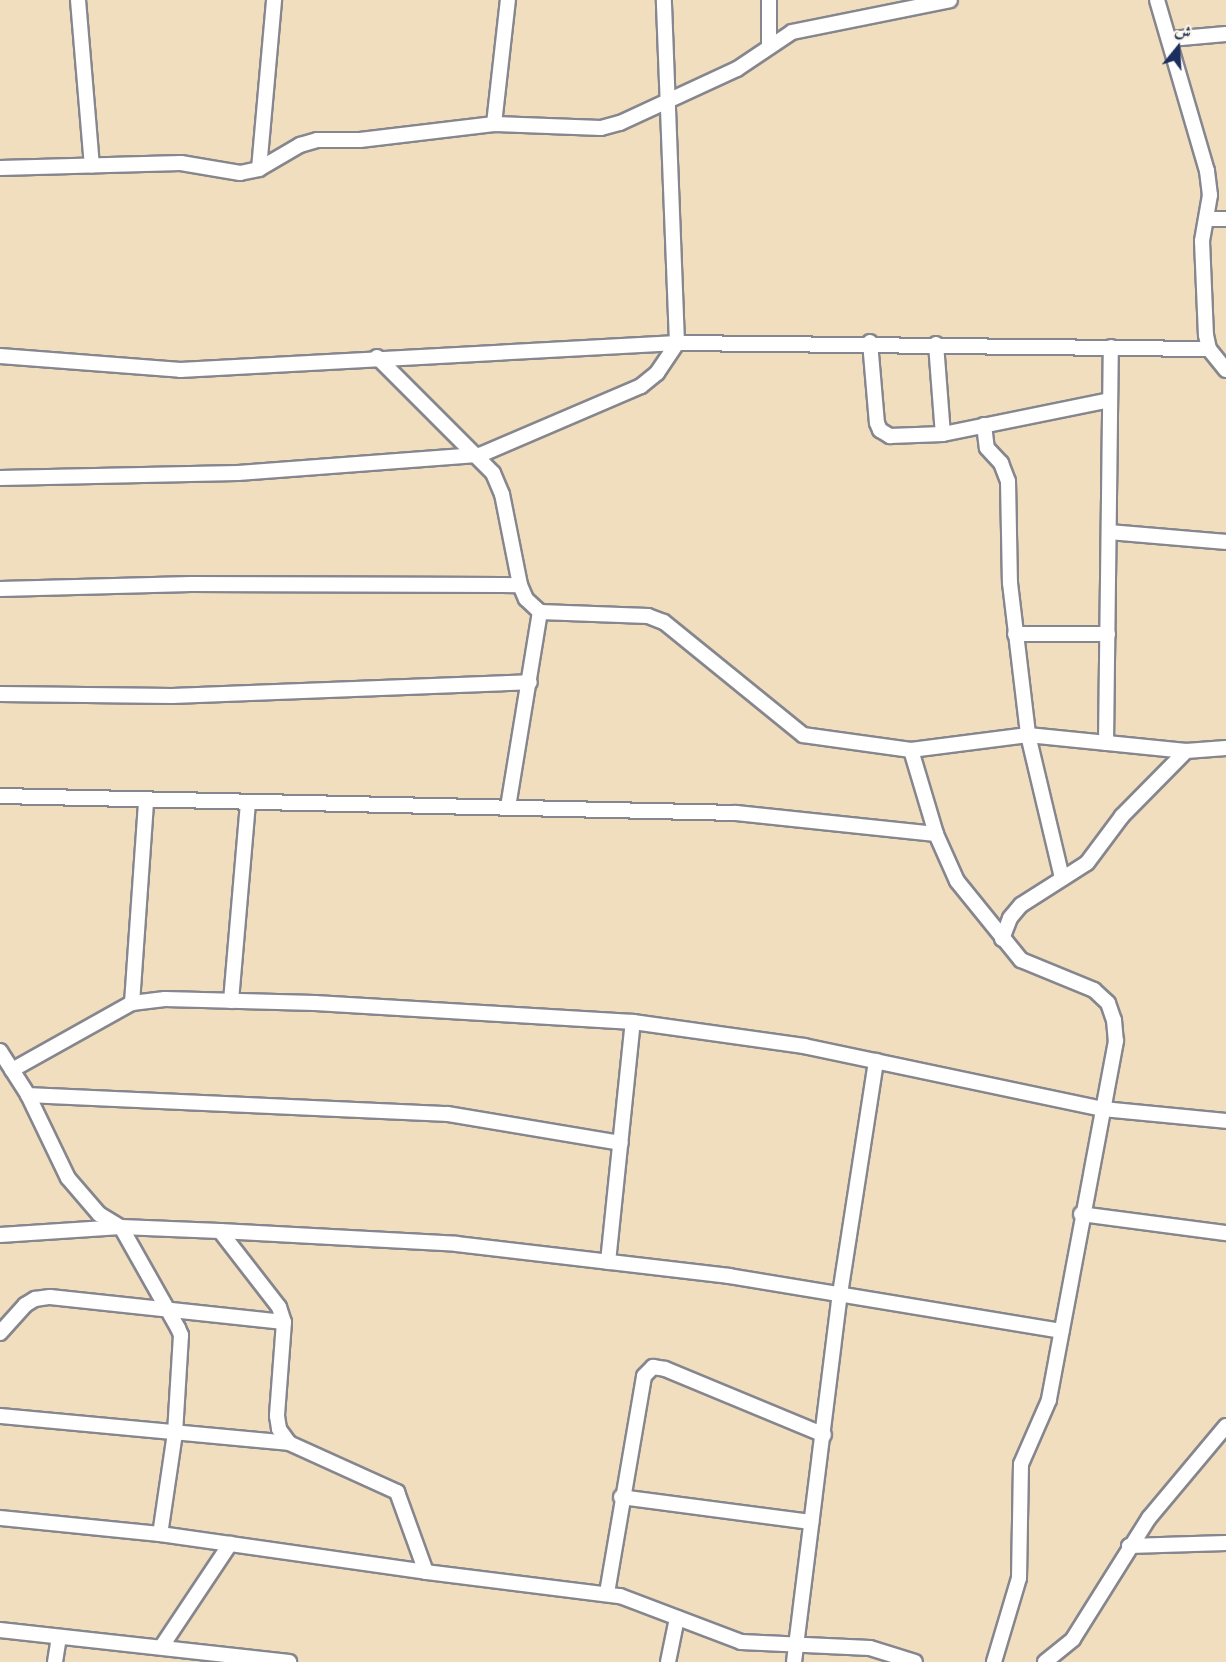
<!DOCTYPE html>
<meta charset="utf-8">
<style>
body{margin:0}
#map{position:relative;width:1226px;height:1662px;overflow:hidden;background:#f1debe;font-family:"Libre Caslon Text",Amiri,serif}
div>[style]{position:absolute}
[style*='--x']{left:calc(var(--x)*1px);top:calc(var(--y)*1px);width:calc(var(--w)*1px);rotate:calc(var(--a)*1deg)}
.roads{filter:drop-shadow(2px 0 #86868e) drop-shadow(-2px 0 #86868e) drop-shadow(0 2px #86868e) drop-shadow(0 -2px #86868e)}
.minor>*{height:14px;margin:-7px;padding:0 7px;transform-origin:7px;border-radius:7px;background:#fff}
span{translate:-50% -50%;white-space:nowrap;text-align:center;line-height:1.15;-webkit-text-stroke:5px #fcf5e5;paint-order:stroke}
.north{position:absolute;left:1148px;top:18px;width:60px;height:60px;-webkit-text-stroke:4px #fcf5e5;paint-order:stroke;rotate:18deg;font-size:16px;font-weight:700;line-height:24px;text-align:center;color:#1b2f5e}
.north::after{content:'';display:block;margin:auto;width:21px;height:27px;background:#1b2f5e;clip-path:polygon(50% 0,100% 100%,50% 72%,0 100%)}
</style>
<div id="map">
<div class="roads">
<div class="minor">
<i style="--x:78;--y:0;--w:166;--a:85.2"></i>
<i style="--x:769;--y:0;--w:46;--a:90"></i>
<i style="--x:1157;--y:0;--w:178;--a:73.7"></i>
<i style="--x:1207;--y:171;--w:24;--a:83"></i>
<i style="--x:1210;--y:195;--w:47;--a:99.9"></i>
<i style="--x:1202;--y:241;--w:94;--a:87.6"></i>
<i style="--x:1206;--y:335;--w:14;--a:78"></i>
<i style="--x:1209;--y:349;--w:27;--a:51"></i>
<i style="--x:1170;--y:39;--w:56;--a:-5.1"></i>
<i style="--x:494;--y:124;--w:125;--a:-83.6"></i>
<i style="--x:0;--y:168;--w:181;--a:-1.6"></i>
<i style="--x:181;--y:163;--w:60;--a:9.6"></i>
<i style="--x:240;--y:173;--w:19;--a:-12"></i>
<i style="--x:259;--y:169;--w:48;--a:-30.3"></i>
<i style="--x:300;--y:145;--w:18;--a:-16"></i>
<i style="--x:317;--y:140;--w:43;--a:0"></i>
<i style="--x:360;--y:140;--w:135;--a:-6.8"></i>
<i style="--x:494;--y:124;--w:107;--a:2.1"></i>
<i style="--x:601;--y:128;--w:20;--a:-15"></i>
<i style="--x:620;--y:123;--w:129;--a:-24.8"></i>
<i style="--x:737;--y:69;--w:66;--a:-33.9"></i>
<i style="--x:792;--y:32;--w:161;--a:-11.4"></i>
<i style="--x:259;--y:169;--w:170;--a:-84.9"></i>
<i style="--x:1207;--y:219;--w:19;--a:0"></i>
<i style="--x:870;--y:342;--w:81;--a:85.1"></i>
<i style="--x:877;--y:423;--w:8;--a:67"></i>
<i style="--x:880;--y:430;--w:12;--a:31"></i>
<i style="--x:890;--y:436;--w:53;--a:-2.2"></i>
<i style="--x:943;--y:434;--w:170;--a:-11.5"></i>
<i style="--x:936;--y:344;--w:90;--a:85.6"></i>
<i style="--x:0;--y:356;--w:181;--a:4.4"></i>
<i style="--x:180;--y:370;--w:498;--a:-3.1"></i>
<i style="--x:677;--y:343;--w:532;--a:0.65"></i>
<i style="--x:377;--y:357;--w:164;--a:45"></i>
<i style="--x:493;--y:473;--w:23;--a:67"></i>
<i style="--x:502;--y:494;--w:93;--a:78.8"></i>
<i style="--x:520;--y:585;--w:15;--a:67"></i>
<i style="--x:526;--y:599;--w:19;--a:43"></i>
<i style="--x:540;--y:612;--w:108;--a:2.1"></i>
<i style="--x:648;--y:616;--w:17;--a:21"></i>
<i style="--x:664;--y:622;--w:179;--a:39.1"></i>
<i style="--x:803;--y:735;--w:109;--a:7.9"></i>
<i style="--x:911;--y:750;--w:118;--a:-7.3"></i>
<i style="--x:1028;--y:735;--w:159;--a:5.8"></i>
<i style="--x:1186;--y:751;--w:40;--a:-4.3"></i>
<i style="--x:984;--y:425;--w:23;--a:83"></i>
<i style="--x:987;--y:448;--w:21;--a:47"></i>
<i style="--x:1001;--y:463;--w:19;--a:69"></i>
<i style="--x:1008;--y:481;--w:102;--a:88.9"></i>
<i style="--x:1010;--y:583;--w:153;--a:83.2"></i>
<i style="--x:1028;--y:735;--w:147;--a:76.6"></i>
<i style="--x:0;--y:478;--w:238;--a:-1.2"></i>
<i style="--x:238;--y:473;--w:243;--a:-4.3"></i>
<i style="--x:480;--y:455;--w:175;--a:-23.2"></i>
<i style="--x:641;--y:386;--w:21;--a:-39"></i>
<i style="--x:657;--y:373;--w:36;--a:-56"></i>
<i style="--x:677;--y:343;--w:343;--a:-92.2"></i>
<i style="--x:1110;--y:532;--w:116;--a:4.9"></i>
<i style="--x:0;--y:589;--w:191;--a:-1.5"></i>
<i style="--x:191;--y:584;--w:329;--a:0.2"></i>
<i style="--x:1015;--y:634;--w:93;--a:0"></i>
<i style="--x:0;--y:694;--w:172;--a:0.7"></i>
<i style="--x:172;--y:696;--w:358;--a:-2.2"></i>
<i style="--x:1106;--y:743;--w:396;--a:-89.3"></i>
<i style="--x:911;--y:750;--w:88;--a:73.4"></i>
<i style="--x:936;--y:834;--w:51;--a:65.9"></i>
<i style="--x:957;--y:881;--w:102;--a:51"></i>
<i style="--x:1021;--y:960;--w:79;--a:22.3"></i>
<i style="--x:1094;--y:990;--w:19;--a:43"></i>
<i style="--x:1108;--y:1003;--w:18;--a:71"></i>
<i style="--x:1114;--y:1020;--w:21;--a:85"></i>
<i style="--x:1116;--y:1041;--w:365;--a:100.6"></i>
<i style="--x:1049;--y:1400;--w:70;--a:113.6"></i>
<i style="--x:1021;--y:1464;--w:114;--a:91"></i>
<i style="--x:1019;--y:1578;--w:88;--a:106.6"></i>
<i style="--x:0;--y:796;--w:736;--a:1.32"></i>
<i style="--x:736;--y:813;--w:201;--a:6"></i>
<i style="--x:508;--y:807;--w:198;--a:-80.7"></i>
<i style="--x:1002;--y:939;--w:22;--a:-69"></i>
<i style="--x:1010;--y:918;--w:17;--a:-50"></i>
<i style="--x:1021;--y:905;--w:78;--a:-32.5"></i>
<i style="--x:1087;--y:863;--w:59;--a:-53.3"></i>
<i style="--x:1122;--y:816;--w:91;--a:-45.4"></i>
<i style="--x:231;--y:1001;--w:199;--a:-85.1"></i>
<i style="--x:132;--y:1003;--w:201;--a:-86"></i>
<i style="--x:0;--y:1051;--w:52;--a:57.5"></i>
<i style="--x:28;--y:1095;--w:92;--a:64.3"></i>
<i style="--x:68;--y:1178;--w:48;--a:49.3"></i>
<i style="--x:99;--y:1214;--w:26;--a:31"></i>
<i style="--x:121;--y:1227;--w:99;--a:2.3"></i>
<i style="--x:220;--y:1231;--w:96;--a:52.2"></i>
<i style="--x:279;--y:1307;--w:16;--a:72"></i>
<i style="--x:284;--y:1322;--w:94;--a:94.3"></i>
<i style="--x:277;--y:1416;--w:13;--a:81"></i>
<i style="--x:279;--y:1429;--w:17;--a:54"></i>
<i style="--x:289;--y:1443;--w:119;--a:24.4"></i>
<i style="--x:397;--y:1492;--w:85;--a:70.1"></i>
<i style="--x:426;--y:1572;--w:195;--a:7.1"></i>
<i style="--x:620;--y:1596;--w:129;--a:20.8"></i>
<i style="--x:741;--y:1642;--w:129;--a:2.7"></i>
<i style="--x:870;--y:1648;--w:47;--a:17.3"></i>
<i style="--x:12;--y:1070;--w:137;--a:-29.2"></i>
<i style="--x:132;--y:1003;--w:33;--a:-7"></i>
<i style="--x:165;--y:999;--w:150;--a:1.5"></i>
<i style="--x:315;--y:1003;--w:319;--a:3.4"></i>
<i style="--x:633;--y:1022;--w:173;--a:8"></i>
<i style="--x:804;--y:1046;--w:305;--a:11.9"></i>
<i style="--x:1102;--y:1109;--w:125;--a:5.5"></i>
<i style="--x:28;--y:1095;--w:420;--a:2.6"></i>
<i style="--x:448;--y:1114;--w:175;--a:9.5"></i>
<i style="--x:1081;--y:1214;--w:146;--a:7.5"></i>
<i style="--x:220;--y:1231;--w:237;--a:3.1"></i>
<i style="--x:457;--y:1244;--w:274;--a:6.7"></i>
<i style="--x:729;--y:1276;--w:337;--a:9.4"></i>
<i style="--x:0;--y:1235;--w:121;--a:-3.8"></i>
<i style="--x:121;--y:1227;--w:116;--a:60.6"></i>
<i style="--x:178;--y:1328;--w:8;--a:67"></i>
<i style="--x:181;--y:1335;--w:98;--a:93.5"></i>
<i style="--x:175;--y:1433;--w:102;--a:98.4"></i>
<i style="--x:608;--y:1262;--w:241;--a:-84.1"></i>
<i style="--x:0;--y:1333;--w:38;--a:-48"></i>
<i style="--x:25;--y:1305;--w:12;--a:-31"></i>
<i style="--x:35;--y:1299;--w:15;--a:-8"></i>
<i style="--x:50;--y:1297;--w:235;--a:6.1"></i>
<i style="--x:0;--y:1416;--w:290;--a:5.3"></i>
<i style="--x:621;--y:1497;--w:192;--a:7.5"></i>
<i style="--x:0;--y:1518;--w:161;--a:5.7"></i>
<i style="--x:160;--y:1534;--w:269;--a:8.1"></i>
<i style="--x:1129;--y:1546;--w:97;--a:-1.8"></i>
<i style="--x:607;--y:1593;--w:220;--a:-80.3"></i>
<i style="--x:644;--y:1376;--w:13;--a:-45"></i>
<i style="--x:653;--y:1367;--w:12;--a:9"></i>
<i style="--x:665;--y:1369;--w:172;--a:22.5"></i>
<i style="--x:0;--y:1630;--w:291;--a:6.3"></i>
<i style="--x:162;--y:1646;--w:123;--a:-56.3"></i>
<i style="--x:55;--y:1662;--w:25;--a:-81"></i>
<i style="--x:668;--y:1662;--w:45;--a:-78.4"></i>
<i style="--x:794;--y:1662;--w:371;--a:-82.9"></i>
<i style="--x:840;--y:1294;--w:236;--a:-81.2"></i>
<i style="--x:1045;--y:1662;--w:36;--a:-39"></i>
<i style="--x:1073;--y:1639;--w:143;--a:-57.9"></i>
<i style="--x:1149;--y:1518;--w:120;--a:-50.1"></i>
</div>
</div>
<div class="north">ش</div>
</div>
